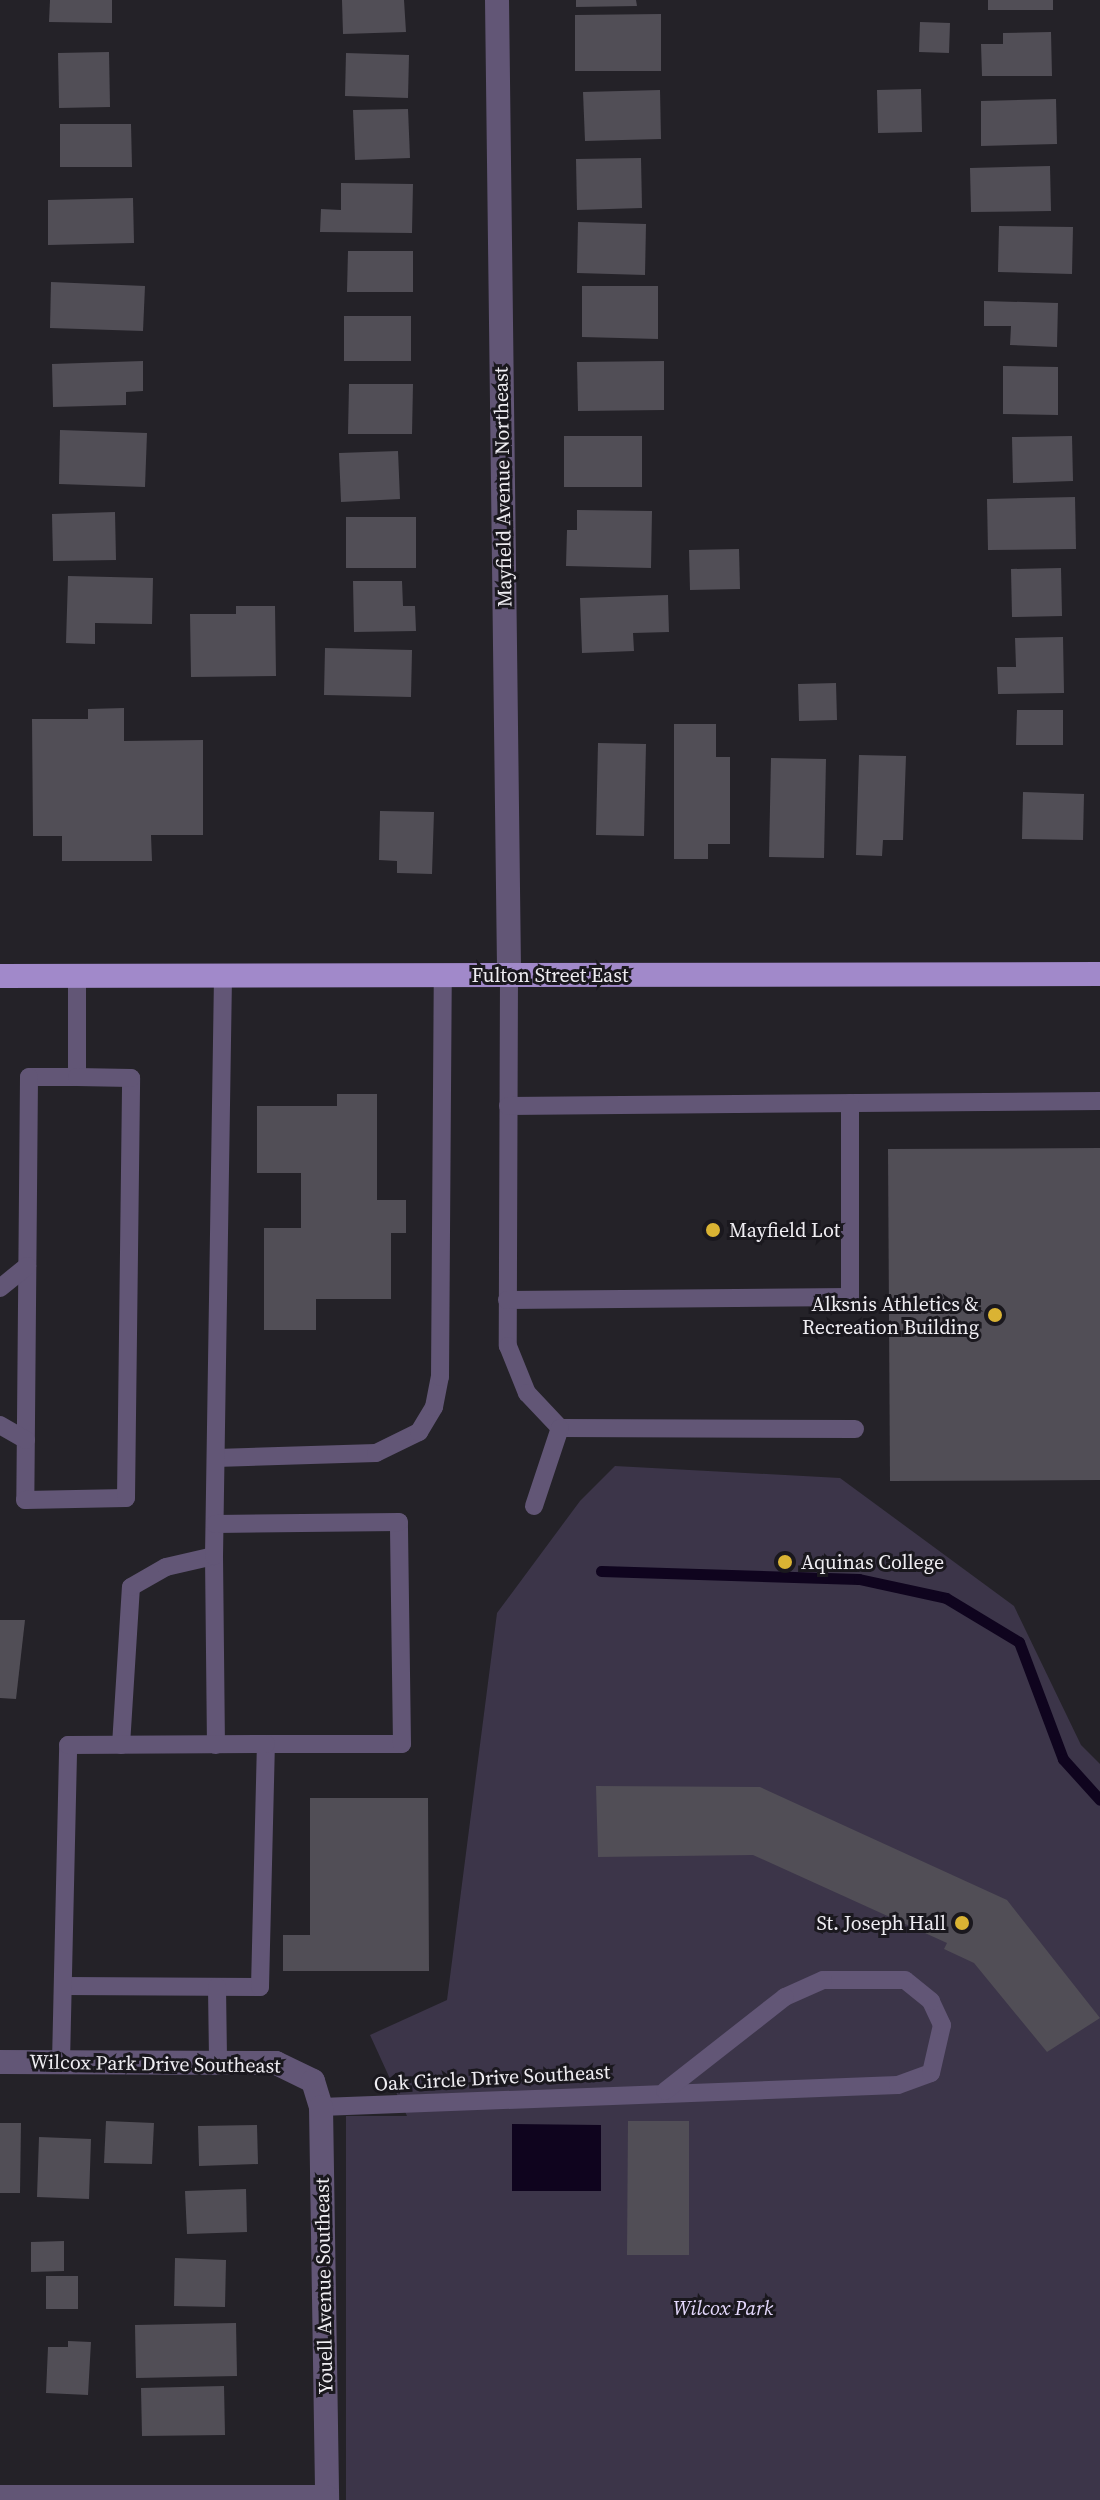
<!DOCTYPE html>
<style>
body{margin:0}
#map{position:relative;width:1100px;height:2500px;overflow:hidden;background:#242228;font-family:"Source Serif 4",serif}
div>[style]{position:absolute}
[style*='--x']{left:calc(var(--x)*1px);top:calc(var(--y)*1px);width:calc(var(--w)*1px);rotate:calc(var(--a)*1deg)}
.green>*{inset:0;background:#3c3549}
.water>*{inset:0;background:#0f041e}
.stream>*{height:11px;margin:-5.5px;padding:0 5.5px;transform-origin:5.5px;border-radius:5.5px;background:#0f041e}
.building>*{inset:0;background:#514e56}
.lane>*{height:18px;margin:-9px;padding:0 9px;transform-origin:9px;border-radius:9px;background:#625676}
.street>*{height:24px;margin:-12px;padding:0 12px;transform-origin:12px;border-radius:12px;background:#625676}
.primary>*{height:24px;margin:-12px;padding:0 12px;transform-origin:12px;border-radius:12px;background:#a189ca}
.dots>*{width:22px;height:22px;translate:-50% -50%;box-sizing:border-box;border:4px solid #1a181e;border-radius:50%}
span{translate:-50% -50%;white-space:nowrap;text-align:center;line-height:1.15;-webkit-text-stroke:6px #1a181e;paint-order:stroke}
.street-label{font-size:20px;color:#efedf2}
.poi-label{font-size:20px;color:#efedf2}
.left{translate:0 -50%;text-align:left}
.right{translate:-100% -50%;text-align:right}
.park-label{font-size:20px;color:#e6dafe;font-style:italic}
</style>
<div id="map">
<div class="green">
<i style="clip-path:polygon(615px 1466px,840px 1478px,1014px 1606px,1081px 1745px,1100px 1764px,1100px 2500px,346px 2500px,346px 2116px,407px 2116px,370px 2035px,447px 2000px,497px 1613px,580px 1501px)"></i>
</div>
<div class="water">
<i style="clip-path:polygon(512px 2124px,601px 2125px,601px 2191px,512px 2191px)"></i>
</div>
<div class="stream">
<i style="--x:601;--y:1571;--w:258;--a:1.8"></i>
<i style="--x:859;--y:1579;--w:89;--a:12.3"></i>
<i style="--x:946;--y:1598;--w:85;--a:31.1"></i>
<i style="--x:1019;--y:1642;--w:125;--a:69.4"></i>
<i style="--x:1063;--y:1759;--w:55;--a:47.9"></i>
</div>
<div class="building">
<i style="clip-path:polygon(50px 0,112px 0,112px 23px,49px 22px)"></i>
<i style="clip-path:polygon(342px 0,404px 0,406px 32px,343px 34px)"></i>
<i style="clip-path:polygon(576px 0,636px 0,637px 6px,576px 7px)"></i>
<i style="clip-path:polygon(988px 0,1053px 0,1053px 10px,988px 10px)"></i>
<i style="clip-path:polygon(661px 14px,661px 71px,575px 71px,575px 15px)"></i>
<i style="clip-path:polygon(920px 22px,950px 23px,949px 53px,919px 52px)"></i>
<i style="clip-path:polygon(1051px 32px,1052px 76px,982px 76px,981px 44px,1003px 44px,1003px 33px)"></i>
<i style="clip-path:polygon(109px 52px,110px 107px,59px 108px,58px 53px)"></i>
<i style="clip-path:polygon(346px 53px,409px 55px,408px 98px,345px 96px)"></i>
<i style="clip-path:polygon(921px 89px,922px 132px,878px 133px,877px 90px)"></i>
<i style="clip-path:polygon(660px 90px,661px 139px,585px 141px,583px 92px)"></i>
<i style="clip-path:polygon(1056px 99px,1057px 144px,981px 146px,981px 101px)"></i>
<i style="clip-path:polygon(408px 109px,410px 158px,355px 160px,353px 110px)"></i>
<i style="clip-path:polygon(60px 124px,131px 124px,132px 167px,60px 167px)"></i>
<i style="clip-path:polygon(641px 158px,642px 208px,577px 210px,576px 159px)"></i>
<i style="clip-path:polygon(1050px 166px,1051px 211px,971px 212px,970px 168px)"></i>
<i style="clip-path:polygon(341px 183px,413px 184px,412px 233px,320px 232px,321px 209px,341px 210px)"></i>
<i style="clip-path:polygon(133px 198px,134px 243px,48px 245px,48px 200px)"></i>
<i style="clip-path:polygon(578px 222px,646px 224px,645px 275px,577px 273px)"></i>
<i style="clip-path:polygon(999px 226px,1073px 227px,1072px 274px,998px 272px)"></i>
<i style="clip-path:polygon(348px 251px,413px 251px,413px 292px,347px 292px)"></i>
<i style="clip-path:polygon(51px 282px,145px 286px,143px 331px,50px 328px)"></i>
<i style="clip-path:polygon(582px 286px,658px 286px,658px 339px,582px 337px)"></i>
<i style="clip-path:polygon(984px 301px,1058px 303px,1057px 347px,1010px 345px,1011px 326px,984px 326px)"></i>
<i style="clip-path:polygon(344px 316px,411px 316px,411px 361px,344px 361px)"></i>
<i style="clip-path:polygon(143px 361px,143px 391px,126px 392px,126px 405px,53px 407px,52px 364px)"></i>
<i style="clip-path:polygon(664px 361px,664px 410px,578px 411px,577px 362px)"></i>
<i style="clip-path:polygon(1003px 366px,1058px 367px,1058px 415px,1003px 414px)"></i>
<i style="clip-path:polygon(349px 384px,413px 384px,412px 434px,348px 434px)"></i>
<i style="clip-path:polygon(60px 430px,147px 433px,145px 487px,59px 484px)"></i>
<i style="clip-path:polygon(564px 436px,642px 436px,642px 487px,564px 487px)"></i>
<i style="clip-path:polygon(1072px 436px,1073px 481px,1013px 483px,1012px 437px)"></i>
<i style="clip-path:polygon(398px 451px,400px 499px,341px 502px,339px 453px)"></i>
<i style="clip-path:polygon(1075px 497px,1076px 549px,988px 550px,987px 499px)"></i>
<i style="clip-path:polygon(577px 510px,652px 511px,651px 568px,566px 566px,567px 530px,577px 530px)"></i>
<i style="clip-path:polygon(115px 512px,116px 560px,53px 561px,52px 514px)"></i>
<i style="clip-path:polygon(346px 517px,416px 517px,416px 568px,346px 568px)"></i>
<i style="clip-path:polygon(739px 549px,740px 589px,690px 590px,689px 550px)"></i>
<i style="clip-path:polygon(1061px 568px,1062px 616px,1012px 617px,1011px 569px)"></i>
<i style="clip-path:polygon(68px 576px,153px 578px,152px 624px,95px 623px,95px 644px,66px 643px)"></i>
<i style="clip-path:polygon(353px 581px,402px 581px,403px 606px,415px 606px,416px 631px,354px 632px)"></i>
<i style="clip-path:polygon(668px 595px,669px 632px,633px 633px,634px 651px,582px 653px,580px 598px)"></i>
<i style="clip-path:polygon(236px 606px,275px 606px,276px 676px,191px 677px,190px 614px,236px 614px)"></i>
<i style="clip-path:polygon(1063px 637px,1064px 693px,998px 694px,997px 667px,1016px 667px,1015px 638px)"></i>
<i style="clip-path:polygon(325px 648px,412px 650px,411px 697px,324px 695px)"></i>
<i style="clip-path:polygon(836px 683px,837px 720px,799px 721px,798px 684px)"></i>
<i style="clip-path:polygon(124px 708px,124px 741px,203px 740px,203px 835px,151px 835px,152px 861px,62px 861px,62px 836px,33px 836px,32px 719px,88px 719px,88px 709px)"></i>
<i style="clip-path:polygon(1017px 710px,1063px 710px,1063px 745px,1016px 745px)"></i>
<i style="clip-path:polygon(674px 724px,716px 724px,716px 757px,730px 757px,730px 844px,708px 844px,708px 859px,674px 859px)"></i>
<i style="clip-path:polygon(598px 743px,646px 744px,644px 836px,596px 835px)"></i>
<i style="clip-path:polygon(859px 755px,906px 756px,903px 840px,883px 840px,882px 856px,856px 855px)"></i>
<i style="clip-path:polygon(771px 758px,826px 759px,824px 858px,769px 857px)"></i>
<i style="clip-path:polygon(1023px 792px,1084px 794px,1083px 840px,1022px 839px)"></i>
<i style="clip-path:polygon(380px 811px,434px 812px,432px 874px,397px 873px,397px 861px,379px 860px)"></i>
<i style="clip-path:polygon(337px 1094px,377px 1094px,377px 1200px,406px 1200px,406px 1233px,391px 1233px,391px 1299px,316px 1299px,316px 1330px,264px 1330px,264px 1228px,301px 1228px,301px 1173px,257px 1173px,257px 1106px,337px 1106px)"></i>
<i style="clip-path:polygon(1100px 1148px,1100px 1480px,890px 1481px,888px 1149px)"></i>
<i style="clip-path:polygon(0 1620px,25px 1620px,16px 1699px,0 1698px)"></i>
<i style="clip-path:polygon(596px 1786px,760px 1787px,1007px 1900px,1100px 2018px,1047px 2052px,974px 1963px,944px 1949px,947px 1943px,753px 1855px,598px 1857px)"></i>
<i style="clip-path:polygon(310px 1798px,428px 1798px,429px 1971px,283px 1971px,283px 1935px,310px 1935px)"></i>
<i style="clip-path:polygon(106px 2121px,154px 2123px,152px 2164px,104px 2163px)"></i>
<i style="clip-path:polygon(628px 2121px,689px 2121px,689px 2255px,627px 2255px)"></i>
<i style="clip-path:polygon(0 2123px,21px 2123px,20px 2193px,0 2193px)"></i>
<i style="clip-path:polygon(257px 2125px,258px 2164px,199px 2166px,198px 2126px)"></i>
<i style="clip-path:polygon(39px 2137px,91px 2139px,89px 2199px,37px 2197px)"></i>
<i style="clip-path:polygon(246px 2189px,247px 2232px,187px 2234px,185px 2191px)"></i>
<i style="clip-path:polygon(64px 2241px,64px 2271px,31px 2272px,31px 2242px)"></i>
<i style="clip-path:polygon(175px 2258px,226px 2260px,225px 2307px,174px 2306px)"></i>
<i style="clip-path:polygon(46px 2276px,78px 2276px,78px 2309px,46px 2309px)"></i>
<i style="clip-path:polygon(236px 2323px,237px 2376px,136px 2378px,135px 2325px)"></i>
<i style="clip-path:polygon(68px 2341px,91px 2342px,88px 2395px,46px 2393px,48px 2347px,68px 2347px)"></i>
<i style="clip-path:polygon(224px 2386px,225px 2435px,142px 2436px,141px 2388px)"></i>
</div>
<div class="lane">
<i style="--x:509;--y:975;--w:371;--a:90.2"></i>
<i style="--x:508;--y:1346;--w:51;--a:68"></i>
<i style="--x:527;--y:1393;--w:48;--a:46.7"></i>
<i style="--x:560;--y:1428;--w:295;--a:0.2"></i>
<i style="--x:77;--y:976;--w:101;--a:90"></i>
<i style="--x:77;--y:1077;--w:48;--a:180"></i>
<i style="--x:29;--y:1077;--w:423;--a:90.5"></i>
<i style="--x:25;--y:1500;--w:101;--a:-1.1"></i>
<i style="--x:126;--y:1498;--w:420;--a:-89.3"></i>
<i style="--x:131;--y:1078;--w:54;--a:-178.9"></i>
<i style="--x:508;--y:1106;--w:592;--a:-0.48"></i>
<i style="--x:0;--y:1288;--w:35;--a:-39"></i>
<i style="--x:507;--y:1300;--w:343;--a:-0.5"></i>
<i style="--x:850;--y:1297;--w:194;--a:-90"></i>
<i style="--x:0;--y:1425;--w:30;--a:30"></i>
<i style="--x:216;--y:1458;--w:160;--a:-1.8"></i>
<i style="--x:376;--y:1453;--w:48;--a:-26"></i>
<i style="--x:419;--y:1432;--w:29;--a:-59"></i>
<i style="--x:434;--y:1407;--w:31;--a:-79"></i>
<i style="--x:440;--y:1377;--w:402;--a:-89.6"></i>
<i style="--x:534;--y:1506;--w:82;--a:-71.6"></i>
<i style="--x:214;--y:1556;--w:189;--a:89.4"></i>
<i style="--x:121;--y:1745;--w:158;--a:-86.4"></i>
<i style="--x:131;--y:1587;--w:40;--a:-29.7"></i>
<i style="--x:166;--y:1567;--w:49;--a:-12.9"></i>
<i style="--x:214;--y:1556;--w:580;--a:-89.11"></i>
<i style="--x:63;--y:1986;--w:197;--a:0.3"></i>
<i style="--x:260;--y:1987;--w:243;--a:-88.6"></i>
<i style="--x:266;--y:1744;--w:136;--a:0"></i>
<i style="--x:402;--y:1744;--w:222;--a:-90.8"></i>
<i style="--x:399;--y:1522;--w:184;--a:179.4"></i>
<i style="--x:217;--y:1987;--w:76;--a:89.2"></i>
<i style="--x:61;--y:2062;--w:317;--a:-88.7"></i>
<i style="--x:68;--y:1745;--w:198;--a:-0.3"></i>
<i style="--x:321;--y:2107;--w:577;--a:-2.18"></i>
<i style="--x:898;--y:2085;--w:35;--a:-20"></i>
<i style="--x:931;--y:2073;--w:49;--a:-77.1"></i>
<i style="--x:942;--y:2025;--w:26;--a:-115"></i>
<i style="--x:931;--y:2001;--w:33;--a:-141"></i>
<i style="--x:905;--y:1980;--w:82;--a:180"></i>
<i style="--x:823;--y:1980;--w:42;--a:155.9"></i>
<i style="--x:785;--y:1997;--w:152;--a:141.9"></i>
</div>
<div class="street">
<i style="--x:497;--y:0;--w:975;--a:89.29"></i>
<i style="--x:0;--y:2062;--w:276;--a:0.2"></i>
<i style="--x:276;--y:2063;--w:41;--a:25.9"></i>
<i style="--x:313;--y:2081;--w:27;--a:73"></i>
<i style="--x:321;--y:2107;--w:393;--a:89.1"></i>
<i style="--x:0;--y:2497;--w:327;--a:0"></i>
</div>
<div class="primary">
<i style="--x:0;--y:976;--w:1100;--a:-0.1"></i>
</div>
<div class="dots">
<i style="left:713px;top:1230px;background:#dab333"></i>
<i style="left:995px;top:1315px;background:#dab333"></i>
<i style="left:785px;top:1562px;background:#dab333"></i>
<i style="left:962px;top:1923px;background:#dab333"></i>
</div>
<div class="street-label">
<span style="left:503px;top:487px;rotate:-91deg">Mayfield Avenue Northeast</span>
<span style="left:550px;top:975px">Fulton Street East</span>
<span style="left:155px;top:2064px;rotate:1deg">Wilcox Park Drive Southeast</span>
<span style="left:492px;top:2078px;rotate:-3deg">Oak Circle Drive Southeast</span>
<span style="left:324px;top:2286px;rotate:-91deg">Youell Avenue Southeast</span>
</div>
<div class="poi-label">
<span class="left" style="left:729px;top:1230px">Mayfield Lot</span>
<span class="right" style="left:979px;top:1316px">Alksnis Athletics &amp;<br>Recreation Building</span>
<span class="left" style="left:801px;top:1562px">Aquinas College</span>
<span class="right" style="left:946px;top:1923px">St. Joseph Hall</span>
</div>
<div class="park-label">
<span style="left:723px;top:2308px">Wilcox Park</span>
</div>
</div>
